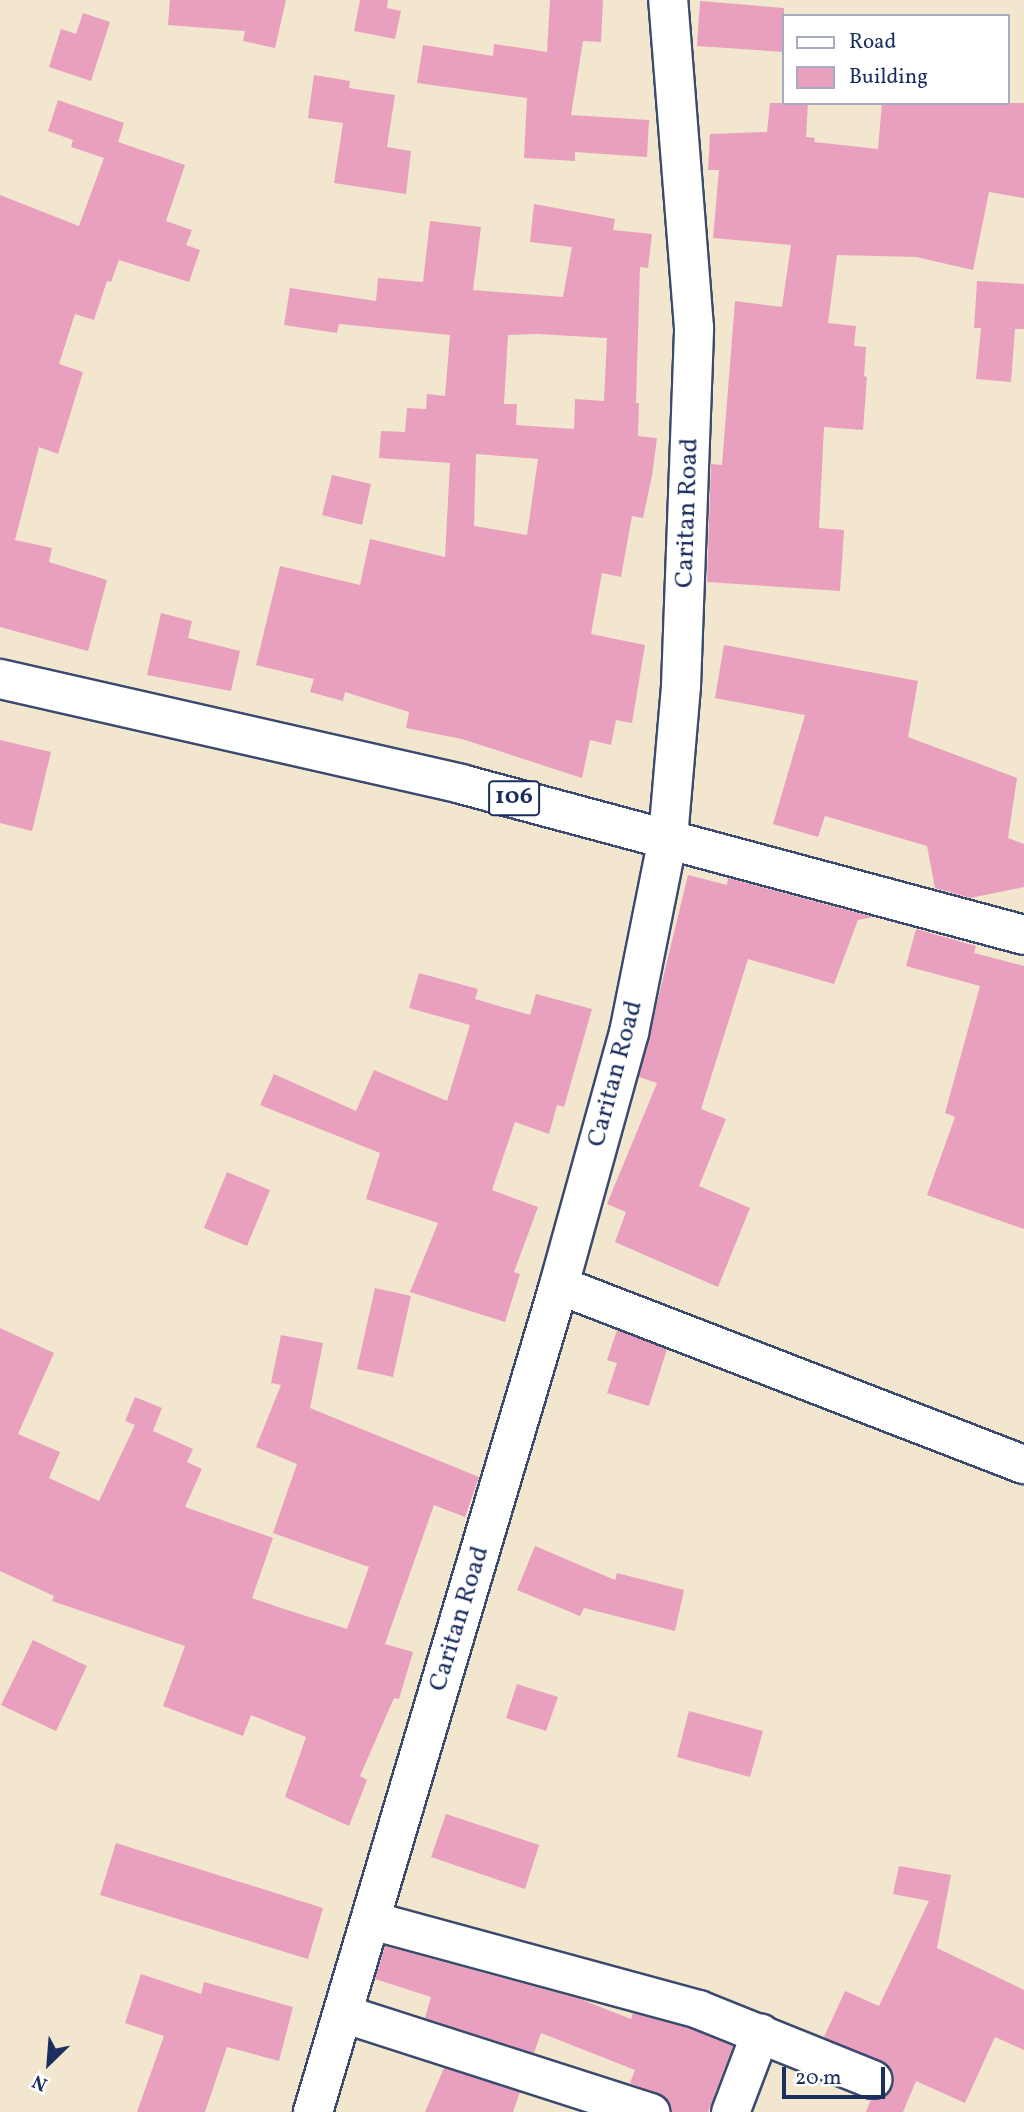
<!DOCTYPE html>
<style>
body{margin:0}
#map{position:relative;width:1024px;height:2112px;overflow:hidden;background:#f2e6ce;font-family:Vollkorn,serif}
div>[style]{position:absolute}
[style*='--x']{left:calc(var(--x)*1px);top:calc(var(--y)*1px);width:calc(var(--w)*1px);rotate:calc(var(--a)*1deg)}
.building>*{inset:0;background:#e9a0be}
.roads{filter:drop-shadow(2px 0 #3b4a6f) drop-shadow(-2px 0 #3b4a6f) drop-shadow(0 2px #3b4a6f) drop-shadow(0 -2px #3b4a6f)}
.minor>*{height:37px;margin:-18.5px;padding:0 18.5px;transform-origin:18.5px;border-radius:18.5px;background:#fff}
.major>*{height:38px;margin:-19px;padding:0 19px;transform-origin:19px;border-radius:19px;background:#fff}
.highway>*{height:38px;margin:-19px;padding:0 19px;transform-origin:19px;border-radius:19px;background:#fff}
span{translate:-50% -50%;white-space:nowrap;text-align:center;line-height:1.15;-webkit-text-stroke:5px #fff;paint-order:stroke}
.shield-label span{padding:2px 5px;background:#fff;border:2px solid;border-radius:5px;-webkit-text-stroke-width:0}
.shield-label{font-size:24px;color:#1b2f5e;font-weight:700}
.street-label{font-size:26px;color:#1b2f5e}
.legend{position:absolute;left:782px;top:14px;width:228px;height:91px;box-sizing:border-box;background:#fff;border:2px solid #a4acbf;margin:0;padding:9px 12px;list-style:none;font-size:21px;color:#1b2f5e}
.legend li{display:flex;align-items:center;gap:14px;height:35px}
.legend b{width:35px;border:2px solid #a4acbf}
.north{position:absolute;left:14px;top:2028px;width:70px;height:70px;-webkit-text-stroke:5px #fff;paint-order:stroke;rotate:205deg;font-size:19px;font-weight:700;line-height:28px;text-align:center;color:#1b2f5e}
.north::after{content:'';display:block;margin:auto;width:24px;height:32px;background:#1b2f5e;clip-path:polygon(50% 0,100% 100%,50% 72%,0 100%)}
.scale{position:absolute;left:782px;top:2067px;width:103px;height:32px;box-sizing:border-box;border:4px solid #1b2f5e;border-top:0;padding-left:9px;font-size:21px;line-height:24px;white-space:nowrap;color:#1b2f5e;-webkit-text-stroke:5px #fff;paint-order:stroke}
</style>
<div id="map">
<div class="building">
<i style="clip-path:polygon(170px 0,286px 0,275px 48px,243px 41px,245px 31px,168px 25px)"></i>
<i style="clip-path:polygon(360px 0,388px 0,387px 8px,401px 11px,395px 39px,354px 31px)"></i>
<i style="clip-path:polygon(550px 0,603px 0,601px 42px,583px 41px,571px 115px,649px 120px,647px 157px,575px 152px,575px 161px,524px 158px,527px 98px,417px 83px,423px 45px,493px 56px,494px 44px,547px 52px)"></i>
<i style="clip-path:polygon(700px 1px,784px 8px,784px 52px,697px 46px)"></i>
<i style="clip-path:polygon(83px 13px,110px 22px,91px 81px,49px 67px,61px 29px,76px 34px)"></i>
<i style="clip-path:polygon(314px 75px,350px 81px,349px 88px,395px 95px,387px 147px,411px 151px,406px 194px,334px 183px,343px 123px,308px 118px)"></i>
<i style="clip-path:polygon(58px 100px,124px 123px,118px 142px,185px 165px,166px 221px,192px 230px,186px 245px,200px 250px,189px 282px,119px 260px,111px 282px,107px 281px,94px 320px,75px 314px,59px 364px,83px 372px,58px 454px,39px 447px,15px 540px,52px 548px,49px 562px,107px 580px,88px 651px,0 627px,0 195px,79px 226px,104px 158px,71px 147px,73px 140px,48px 131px)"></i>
<i style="clip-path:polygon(770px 103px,808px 103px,806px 137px,815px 138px,814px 142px,878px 149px,882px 103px,1024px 103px,1024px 198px,989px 192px,973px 270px,916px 257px,837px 255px,828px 323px,856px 326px,854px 346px,866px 347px,864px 376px,867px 377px,863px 430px,824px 427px,819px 528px,844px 530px,840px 591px,707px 582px,711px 464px,722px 465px,735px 301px,782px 307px,791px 245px,713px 238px,719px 170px,708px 170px,710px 134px,767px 132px)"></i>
<i style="clip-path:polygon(evenodd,534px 204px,615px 219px,613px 230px,652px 234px,648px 268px,640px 267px,636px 403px,639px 403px,638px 436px,657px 438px,652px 476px,643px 518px,632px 516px,621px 577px,602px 573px,591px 634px,645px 645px,632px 723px,616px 720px,611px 745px,590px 740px,582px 778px,462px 739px,406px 728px,409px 712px,345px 692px,343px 701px,310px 692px,314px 679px,256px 665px,280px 566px,360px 585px,370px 539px,445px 557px,450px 463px,379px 458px,381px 431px,405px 432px,407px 408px,426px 409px,427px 394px,445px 396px,450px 335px,339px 324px,337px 333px,284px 325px,290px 288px,376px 301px,378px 278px,423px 282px,430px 221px,481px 227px,473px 290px,563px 297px,572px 247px,530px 242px,534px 204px,537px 334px,607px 338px,604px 401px,575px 399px,574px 429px,516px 425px,517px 404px,504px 404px,508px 335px,537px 334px,534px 204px,476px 454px,538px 459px,527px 535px,474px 526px,476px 454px)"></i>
<i style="clip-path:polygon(977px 281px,1024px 284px,1024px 329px,1015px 329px,1011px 382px,976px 379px,981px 328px,974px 328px)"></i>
<i style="clip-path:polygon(332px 475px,371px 484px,362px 525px,322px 515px)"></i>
<i style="clip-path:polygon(161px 613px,192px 621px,188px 638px,240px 651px,231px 691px,147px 675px)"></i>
<i style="clip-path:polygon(724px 645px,918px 681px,908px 737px,1017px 778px,1008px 838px,1024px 844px,1024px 887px,970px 898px,935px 888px,927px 846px,825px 816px,818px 837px,773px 824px,805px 715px,715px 698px)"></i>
<i style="clip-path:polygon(0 740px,51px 752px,32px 831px,0 823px)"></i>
<i style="clip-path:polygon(688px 875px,727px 885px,728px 878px,873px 917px,858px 920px,834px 984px,748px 959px,701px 1109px,726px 1119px,699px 1186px,750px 1208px,718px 1287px,615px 1242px,626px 1212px,607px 1204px,657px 1083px,639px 1077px)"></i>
<i style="clip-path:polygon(916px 929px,976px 946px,974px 953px,1024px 966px,1024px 1229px,927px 1195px,955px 1117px,945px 1113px,980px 986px,906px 966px)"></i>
<i style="clip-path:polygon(419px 973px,478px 989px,475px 999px,530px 1015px,536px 994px,592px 1009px,564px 1107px,557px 1105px,549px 1134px,515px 1122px,492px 1190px,538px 1207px,514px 1272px,520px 1274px,505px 1322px,410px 1292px,438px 1223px,366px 1199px,380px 1153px,260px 1105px,274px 1074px,356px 1111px,374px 1070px,447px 1101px,470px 1025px,409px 1008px)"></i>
<i style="clip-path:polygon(227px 1172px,270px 1190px,247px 1246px,204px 1228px)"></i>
<i style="clip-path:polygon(375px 1288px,411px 1296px,393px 1377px,357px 1369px)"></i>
<i style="clip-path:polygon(0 1328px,54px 1353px,18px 1434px,60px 1452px,49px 1478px,99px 1501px,135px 1425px,125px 1421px,135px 1397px,162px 1408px,153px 1431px,193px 1449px,187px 1462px,202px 1469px,185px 1507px,273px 1538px,252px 1598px,284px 1609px,347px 1629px,369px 1567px,273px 1533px,297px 1464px,256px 1447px,281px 1385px,271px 1383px,281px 1335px,323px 1343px,310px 1408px,479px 1477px,465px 1517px,434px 1505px,385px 1644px,413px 1652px,399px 1699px,394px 1698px,360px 1776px,367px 1780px,349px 1826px,285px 1797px,306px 1737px,251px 1715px,243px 1736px,163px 1706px,185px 1646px,52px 1601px,54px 1596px,0 1571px)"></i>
<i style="clip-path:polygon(617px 1330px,667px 1349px,649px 1406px,607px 1393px,617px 1363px,607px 1360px)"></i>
<i style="clip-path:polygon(535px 1546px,615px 1580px,617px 1573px,684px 1590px,675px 1631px,584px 1608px,580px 1616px,517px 1590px)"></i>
<i style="clip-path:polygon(33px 1640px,87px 1666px,56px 1731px,1px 1705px)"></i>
<i style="clip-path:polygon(517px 1684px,558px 1697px,546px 1731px,506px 1718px)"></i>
<i style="clip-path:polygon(689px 1711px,763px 1731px,750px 1777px,677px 1757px)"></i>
<i style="clip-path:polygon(446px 1814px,539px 1845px,525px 1889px,431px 1857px)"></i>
<i style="clip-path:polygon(116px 1843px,323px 1908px,308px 1959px,100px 1895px)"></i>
<i style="clip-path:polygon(899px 1866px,951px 1875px,937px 1948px,1024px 1990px,1024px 2050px,995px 2037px,965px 2103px,916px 2081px,903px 2112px,866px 2112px,871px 2099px,884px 2096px,891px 2087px,889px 2067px,824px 2037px,845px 1991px,879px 2006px,929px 1901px,893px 1894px)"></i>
<i style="clip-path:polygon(385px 1946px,580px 1999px,631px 2019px,633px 2013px,691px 2029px,733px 2046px,708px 2112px,671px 2112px,666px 2097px,630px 2083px,635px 2070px,541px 2033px,534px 2053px,425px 2018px,431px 1997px,375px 1979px)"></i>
<i style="clip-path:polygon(141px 1974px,201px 1994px,204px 1982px,293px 2007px,279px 2061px,227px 2047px,205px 2112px,137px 2112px,164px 2036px,125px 2023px)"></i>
<i style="clip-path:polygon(444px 2068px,520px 2092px,513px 2112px,425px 2112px)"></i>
</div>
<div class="roads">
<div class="minor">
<i style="--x:559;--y:1285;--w:498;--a:21.1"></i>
<i style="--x:371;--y:1920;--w:339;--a:15.2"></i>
<i style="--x:698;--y:2009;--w:188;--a:21.9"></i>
<i style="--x:342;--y:2013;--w:324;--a:17.8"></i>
<i style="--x:730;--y:2112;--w:85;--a:-69.2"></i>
</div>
<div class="major">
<i style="--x:313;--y:2112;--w:863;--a:-73.43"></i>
<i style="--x:559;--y:1285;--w:262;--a:-74.5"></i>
<i style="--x:629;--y:1033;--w:199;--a:-78.7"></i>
<i style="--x:668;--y:838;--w:153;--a:-85.1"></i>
<i style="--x:681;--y:686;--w:358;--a:-87.9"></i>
<i style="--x:694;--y:328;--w:329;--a:-94.5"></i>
</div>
<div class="highway">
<i style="--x:0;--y:679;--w:473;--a:12.8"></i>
<i style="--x:461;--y:784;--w:583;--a:15.01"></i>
</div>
</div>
<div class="shield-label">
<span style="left:514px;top:798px">106</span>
</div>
<div class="street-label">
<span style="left:688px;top:513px;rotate:-88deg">Caritan Road</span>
<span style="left:616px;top:1074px;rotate:-75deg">Caritan Road</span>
<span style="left:460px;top:1619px;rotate:-73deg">Caritan Road</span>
</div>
<ul class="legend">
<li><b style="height:9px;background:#fff"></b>Road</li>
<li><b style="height:19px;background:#e9a0be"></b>Building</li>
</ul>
<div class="north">N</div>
<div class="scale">20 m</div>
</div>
